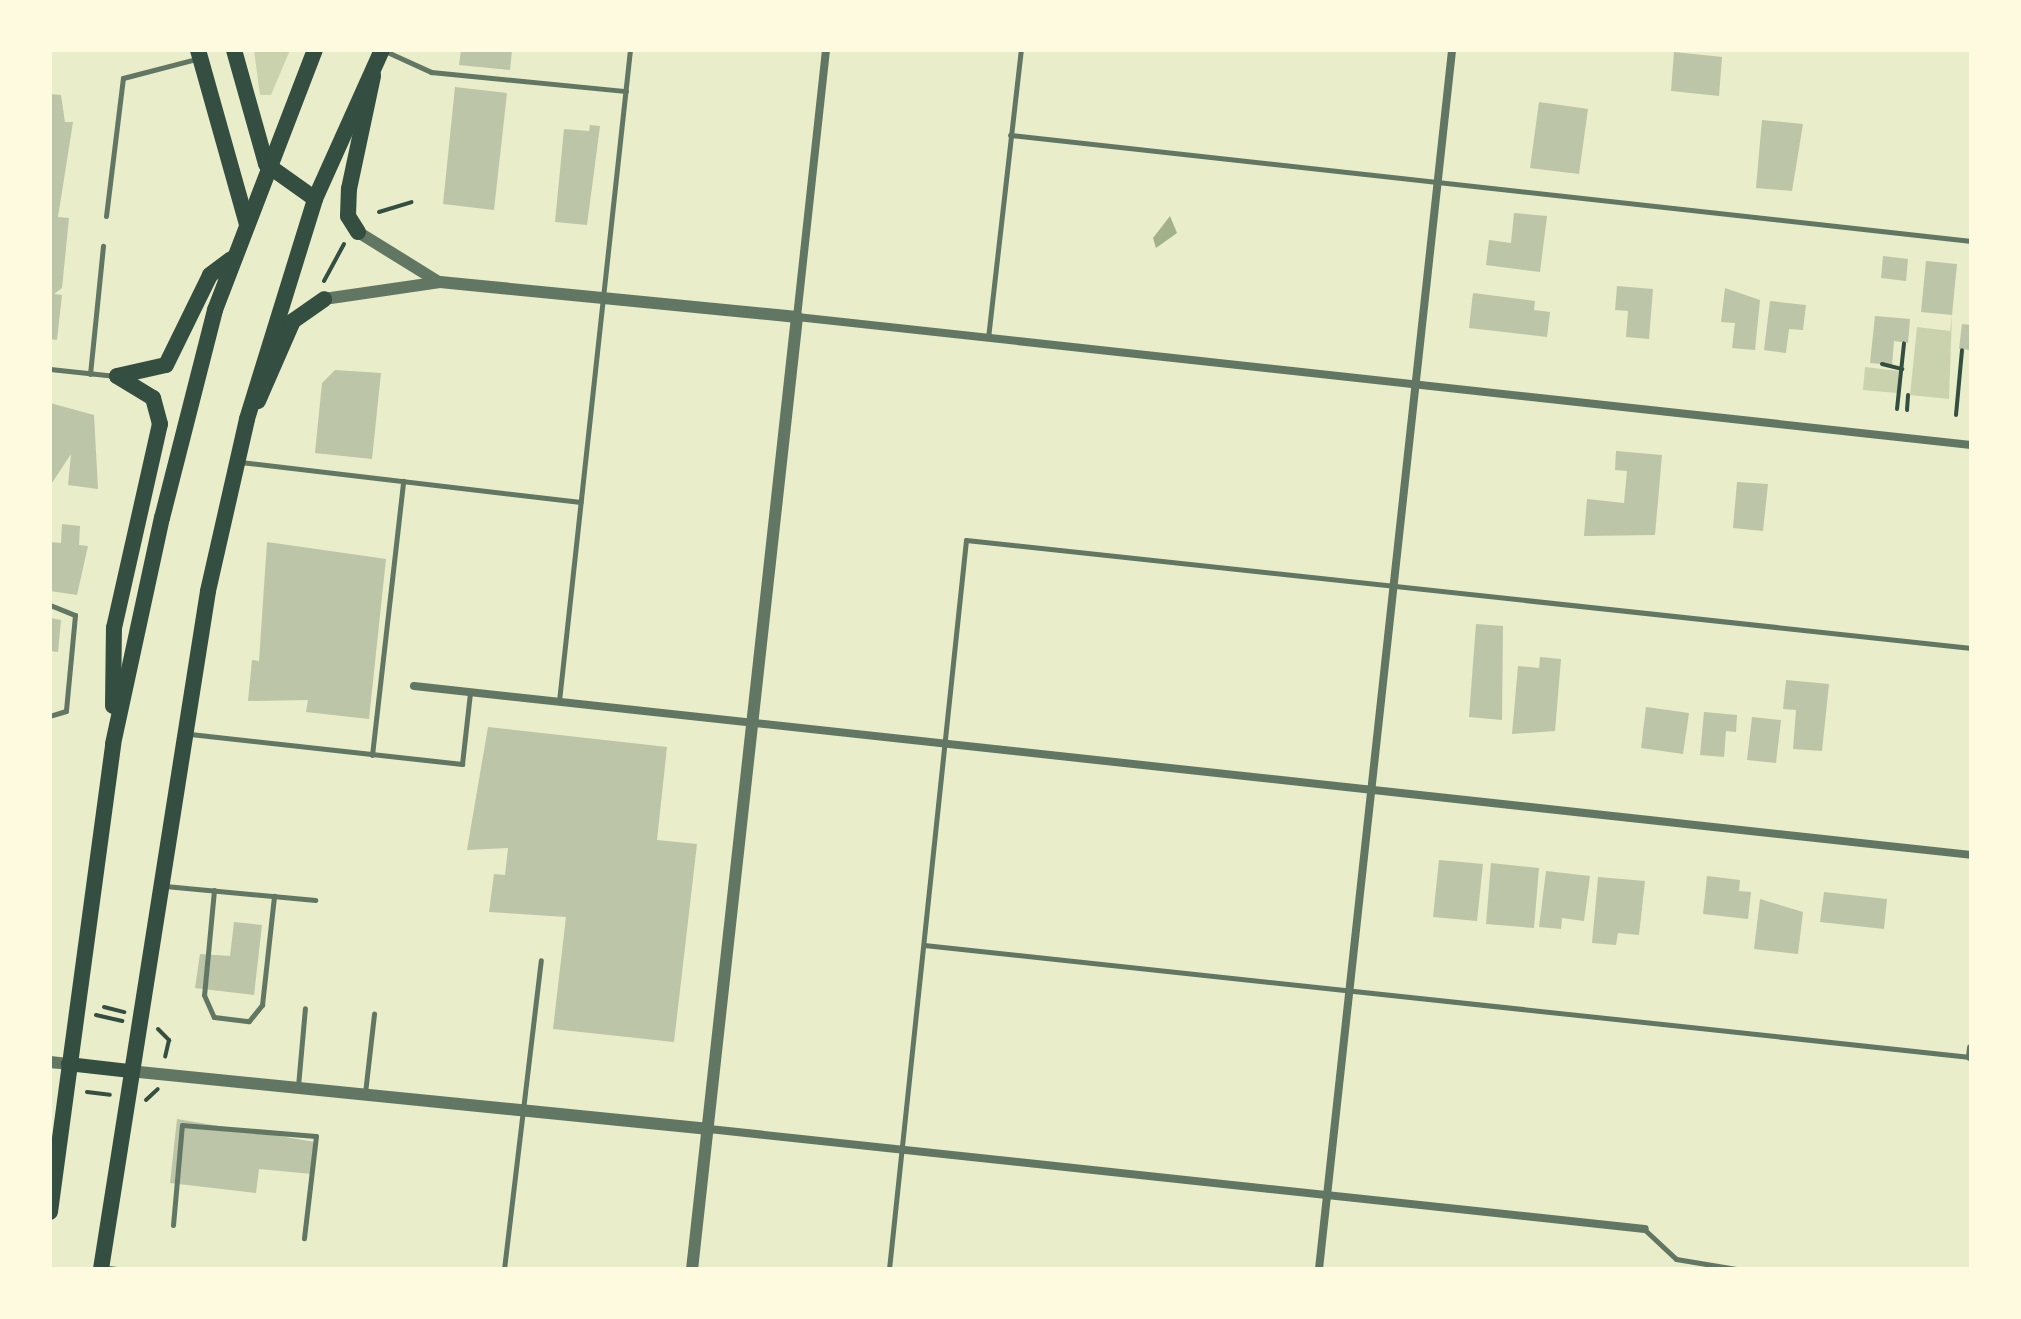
<!DOCTYPE html>
<style>
body{margin:0}
#map{position:relative;width:2021px;height:1319px;overflow:hidden;background:#e9edc9;font-family:Spectral,serif}
div>[style]{position:absolute}
[style*='--x']{left:calc(var(--x)*1px);top:calc(var(--y)*1px);width:calc(var(--w)*1px);rotate:calc(var(--a)*1deg)}
.green>*{inset:0;background:#cad2ad}
.water>*{inset:0;background:#a3b18a}
.building>*{inset:0;background:#bcc5a7}
.path>*{height:4px;margin:-2px;padding:0 2px;transform-origin:2px;border-radius:2px;background:#344e41}
.service>*{height:5px;margin:-2.5px;padding:0 2.5px;transform-origin:2.5px;border-radius:2.5px;background:#617663}
.minor>*{height:8px;margin:-4px;padding:0 4px;transform-origin:4px;border-radius:4px;background:#617663}
.tertiary>*{height:12px;margin:-6px;padding:0 6px;transform-origin:6px;border-radius:6px;background:#617663}
.secondary>*{height:14px;margin:-7px;padding:0 7px;transform-origin:7px;border-radius:7px;background:#344e41}
.primary>*{height:16px;margin:-8px;padding:0 8px;transform-origin:8px;border-radius:8px;background:#344e41}
.trunk>*{height:16px;margin:-8px;padding:0 8px;transform-origin:8px;border-radius:8px;background:#344e41}
span{translate:-50% -50%;white-space:nowrap;text-align:center;line-height:1.15;-webkit-text-stroke:6px #fefae0;paint-order:stroke}
.frame{position:absolute;inset:0;border:52px solid #fefae0;pointer-events:none}
</style>
<div id="map">
<div class="green">
<i style="clip-path:polygon(254px 50px,290px 50px,271px 95px,260px 95px)"></i>
<i style="clip-path:polygon(1952px 315px,1949px 399px,1910px 395px,1917px 327px,1950px 331px)"></i>
<i style="clip-path:polygon(1865px 367px,1899px 371px,1897px 393px,1863px 390px)"></i>
</div>
<div class="water">
<i style="clip-path:polygon(1170px 216px,1177px 233px,1156px 248px,1153px 238px)"></i>
</div>
<div class="building">
<i style="clip-path:polygon(461px 50px,512px 50px,510px 70px,459px 65px)"></i>
<i style="clip-path:polygon(1674px 52px,1722px 57px,1719px 96px,1671px 91px)"></i>
<i style="clip-path:polygon(455px 87px,507px 93px,494px 210px,443px 204px)"></i>
<i style="clip-path:polygon(50px 94px,61px 95px,65px 122px,73px 122px,58px 217px,69px 218px,62px 288px,54px 294px,62px 295px,57px 340px,50px 339px)"></i>
<i style="clip-path:polygon(1539px 102px,1588px 109px,1579px 174px,1530px 168px)"></i>
<i style="clip-path:polygon(1762px 120px,1803px 124px,1792px 191px,1756px 188px)"></i>
<i style="clip-path:polygon(590px 125px,600px 126px,587px 225px,555px 222px,564px 129px,589px 131px)"></i>
<i style="clip-path:polygon(1514px 213px,1547px 216px,1540px 272px,1486px 265px,1489px 240px,1511px 243px)"></i>
<i style="clip-path:polygon(1883px 256px,1908px 259px,1906px 281px,1881px 278px)"></i>
<i style="clip-path:polygon(1926px 261px,1957px 264px,1952px 315px,1921px 312px)"></i>
<i style="clip-path:polygon(1617px 286px,1653px 289px,1649px 339px,1626px 337px,1628px 311px,1615px 310px)"></i>
<i style="clip-path:polygon(1725px 288px,1760px 300px,1755px 350px,1732px 348px,1735px 323px,1721px 322px)"></i>
<i style="clip-path:polygon(1473px 293px,1535px 301px,1534px 310px,1550px 312px,1547px 337px,1469px 328px)"></i>
<i style="clip-path:polygon(1770px 301px,1806px 305px,1803px 330px,1789px 329px,1786px 353px,1764px 350px)"></i>
<i style="clip-path:polygon(1875px 316px,1910px 319px,1908px 343px,1894px 341px,1892px 365px,1870px 363px)"></i>
<i style="clip-path:polygon(1962px 324px,1971px 325px,1971px 350px,1959px 349px)"></i>
<i style="clip-path:polygon(335px 370px,381px 373px,372px 459px,315px 453px,322px 383px)"></i>
<i style="clip-path:polygon(50px 403px,94px 415px,98px 489px,68px 485px,71px 454px,50px 486px)"></i>
<i style="clip-path:polygon(1616px 451px,1662px 455px,1655px 535px,1584px 536px,1587px 499px,1624px 503px,1627px 471px,1615px 470px)"></i>
<i style="clip-path:polygon(1737px 482px,1768px 484px,1763px 531px,1733px 528px)"></i>
<i style="clip-path:polygon(62px 524px,80px 526px,79px 545px,88px 546px,77px 595px,50px 591px,50px 542px,61px 543px)"></i>
<i style="clip-path:polygon(267px 542px,386px 559px,369px 719px,306px 712px,308px 700px,248px 701px,252px 660px,259px 661px)"></i>
<i style="clip-path:polygon(50px 618px,61px 620px,58px 652px,50px 651px)"></i>
<i style="clip-path:polygon(1476px 624px,1503px 626px,1502px 720px,1469px 717px)"></i>
<i style="clip-path:polygon(1540px 657px,1561px 659px,1555px 731px,1512px 734px,1518px 666px,1539px 668px)"></i>
<i style="clip-path:polygon(1786px 680px,1829px 684px,1822px 751px,1793px 749px,1796px 710px,1783px 709px)"></i>
<i style="clip-path:polygon(1646px 707px,1689px 713px,1683px 754px,1641px 748px)"></i>
<i style="clip-path:polygon(1704px 712px,1737px 715px,1736px 732px,1726px 731px,1724px 757px,1700px 755px)"></i>
<i style="clip-path:polygon(1752px 717px,1781px 720px,1776px 763px,1747px 760px)"></i>
<i style="clip-path:polygon(488px 727px,667px 747px,657px 840px,697px 844px,674px 1042px,553px 1029px,566px 917px,489px 912px,494px 874px,505px 875px,508px 848px,467px 850px)"></i>
<i style="clip-path:polygon(1439px 860px,1483px 864px,1477px 921px,1433px 917px)"></i>
<i style="clip-path:polygon(1491px 863px,1539px 868px,1534px 928px,1486px 924px)"></i>
<i style="clip-path:polygon(1546px 871px,1590px 876px,1584px 921px,1562px 918px,1561px 929px,1539px 927px)"></i>
<i style="clip-path:polygon(1707px 876px,1740px 880px,1739px 891px,1751px 892px,1748px 919px,1703px 914px)"></i>
<i style="clip-path:polygon(1598px 877px,1645px 881px,1639px 935px,1618px 933px,1616px 945px,1592px 943px)"></i>
<i style="clip-path:polygon(1824px 892px,1887px 899px,1884px 929px,1820px 922px)"></i>
<i style="clip-path:polygon(1760px 899px,1803px 912px,1798px 954px,1754px 949px)"></i>
<i style="clip-path:polygon(234px 922px,262px 925px,254px 995px,195px 988px,200px 954px,230px 956px)"></i>
<i style="clip-path:polygon(177px 1119px,315px 1142px,312px 1174px,259px 1169px,256px 1193px,170px 1183px)"></i>
</div>
<div class="path">
<i style="--x:379;--y:212;--w:34;--a:-17"></i>
<i style="--x:324;--y:281;--w:42;--a:-61.6"></i>
<i style="--x:1882;--y:364;--w:21;--a:14"></i>
<i style="--x:1897;--y:409;--w:66;--a:-83.9"></i>
<i style="--x:1907;--y:410;--w:15;--a:-86"></i>
<i style="--x:1956;--y:415;--w:65;--a:-84.7"></i>
<i style="--x:104;--y:1007;--w:21;--a:14"></i>
<i style="--x:96;--y:1015;--w:27;--a:13"></i>
<i style="--x:158;--y:1029;--w:16;--a:45"></i>
<i style="--x:169;--y:1040;--w:17;--a:103"></i>
<i style="--x:87;--y:1092;--w:23;--a:7"></i>
<i style="--x:146;--y:1100;--w:16;--a:-43"></i>
</div>
<div class="service">
<i style="--x:385;--y:51;--w:51;--a:24.5"></i>
<i style="--x:431;--y:72;--w:196;--a:5.6"></i>
<i style="--x:1010;--y:135;--w:967;--a:6.29"></i>
<i style="--x:106;--y:216;--w:139;--a:-83"></i>
<i style="--x:123;--y:78;--w:75;--a:-14.6"></i>
<i style="--x:988;--y:338;--w:290;--a:-83.5"></i>
<i style="--x:50;--y:369;--w:66;--a:6.1"></i>
<i style="--x:90;--y:374;--w:129;--a:-84.2"></i>
<i style="--x:240;--y:462;--w:343;--a:6.7"></i>
<i style="--x:50;--y:605;--w:27;--a:22"></i>
<i style="--x:75;--y:615;--w:96;--a:95.4"></i>
<i style="--x:66;--y:711;--w:17;--a:163"></i>
<i style="--x:559;--y:701;--w:655;--a:-83.78"></i>
<i style="--x:190;--y:734;--w:274;--a:6.3"></i>
<i style="--x:462;--y:764;--w:71;--a:-83.6"></i>
<i style="--x:372;--y:755;--w:276;--a:-83.5"></i>
<i style="--x:165;--y:886;--w:151;--a:5.3"></i>
<i style="--x:214;--y:890;--w:105;--a:95.4"></i>
<i style="--x:204;--y:995;--w:24;--a:66"></i>
<i style="--x:214;--y:1017;--w:35;--a:7"></i>
<i style="--x:249;--y:1021;--w:21;--a:-51"></i>
<i style="--x:262;--y:1005;--w:110;--a:-83.7"></i>
<i style="--x:924;--y:945;--w:1052;--a:6.11"></i>
<i style="--x:298;--y:1086;--w:78;--a:-84.9"></i>
<i style="--x:365;--y:1093;--w:80;--a:-83.5"></i>
<i style="--x:173;--y:1225;--w:100;--a:-84.9"></i>
<i style="--x:182;--y:1125;--w:134;--a:4.7"></i>
<i style="--x:316;--y:1136;--w:103;--a:96.7"></i>
<i style="--x:1645;--y:1230;--w:42;--a:43.1"></i>
<i style="--x:1676;--y:1259;--w:61;--a:9.5"></i>
<i style="--x:102;--y:1267;--w:15;--a:8"></i>
<i style="--x:504;--y:1269;--w:311;--a:-83.2"></i>
<i style="--x:889;--y:1269;--w:733;--a:-83.97"></i>
<i style="--x:966;--y:540;--w:1011;--a:6.13"></i>
</div>
<div class="minor">
<i style="--x:826;--y:50;--w:269;--a:96.2"></i>
<i style="--x:797;--y:317;--w:1181;--a:6.22"></i>
<i style="--x:414;--y:686;--w:1566;--a:6.19"></i>
<i style="--x:1970;--y:1057;--w:9;--a:-84"></i>
<i style="--x:709;--y:1129;--w:941;--a:6.1"></i>
<i style="--x:1319;--y:1269;--w:1226;--a:-83.77"></i>
</div>
<div class="tertiary">
<i style="--x:358;--y:232;--w:93;--a:31.8"></i>
<i style="--x:324;--y:299;--w:117;--a:-8.3"></i>
<i style="--x:440;--y:282;--w:359;--a:5.6"></i>
<i style="--x:797;--y:317;--w:958;--a:96.29"></i>
<i style="--x:50;--y:1062;--w:18;--a:6"></i>
<i style="--x:129;--y:1071;--w:583;--a:5.71"></i>
</div>
<div class="secondary">
<i style="--x:68;--y:1064;--w:61;--a:6.5"></i>
</div>
<div class="primary">
<i style="--x:198;--y:50;--w:181;--a:74.3"></i>
<i style="--x:234;--y:50;--w:118;--a:74.3"></i>
<i style="--x:266;--y:164;--w:60;--a:35.5"></i>
</div>
<div class="trunk">
<i style="--x:358;--y:232;--w:19;--a:-122"></i>
<i style="--x:348;--y:216;--w:27;--a:-88"></i>
<i style="--x:349;--y:189;--w:116;--a:-78"></i>
<i style="--x:117;--y:376;--w:50;--a:-12.7"></i>
<i style="--x:166;--y:365;--w:100;--a:-63.9"></i>
<i style="--x:210;--y:275;--w:26;--a:-37"></i>
<i style="--x:258;--y:401;--w:87;--a:-66.4"></i>
<i style="--x:293;--y:321;--w:38;--a:-35"></i>
<i style="--x:113;--y:706;--w:78;--a:-89.3"></i>
<i style="--x:114;--y:628;--w:209;--a:-77.3"></i>
<i style="--x:160;--y:424;--w:27;--a:-105"></i>
<i style="--x:153;--y:398;--w:42;--a:-148.6"></i>
<i style="--x:50;--y:1212;--w:472;--a:-82.3"></i>
<i style="--x:113;--y:744;--w:231;--a:-77.8"></i>
<i style="--x:162;--y:518;--w:215;--a:-75.7"></i>
<i style="--x:215;--y:310;--w:279;--a:-69"></i>
<i style="--x:101;--y:1269;--w:686;--a:-81.03"></i>
<i style="--x:208;--y:591;--w:176;--a:-77.2"></i>
<i style="--x:247;--y:419;--w:230;--a:-72.8"></i>
<i style="--x:315;--y:199;--w:163;--a:-65.8"></i>
</div>
<div class="frame"></div>
</div>
